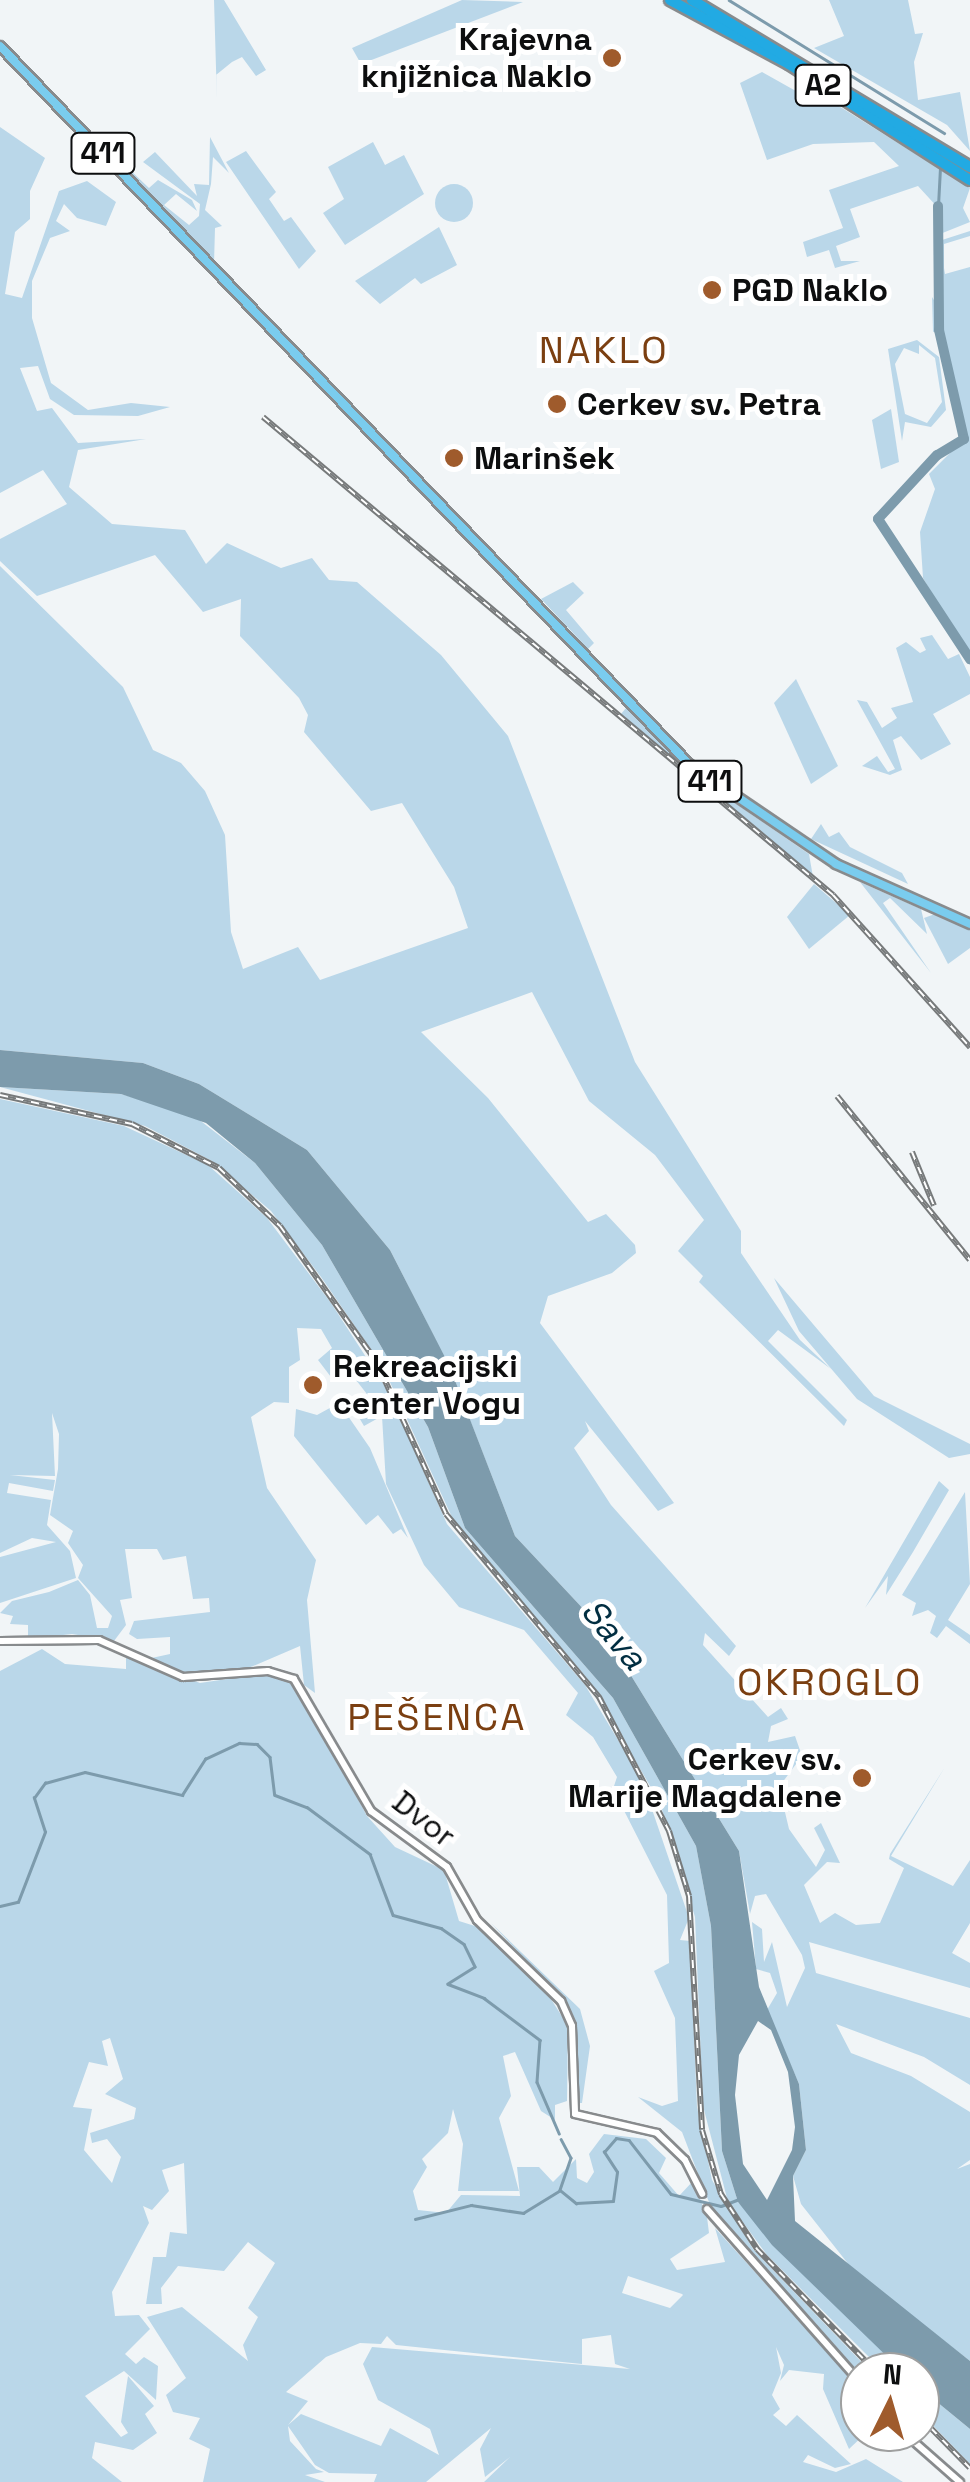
<!DOCTYPE html>
<meta charset="utf-8">
<style>
body{margin:0}
#map{position:relative;width:970px;height:2482px;overflow:hidden;background:#f1f5f7;font-family:"Space Grotesk",sans-serif}
div>[style]{position:absolute}
[style*='--x']{left:calc(var(--x)*1px);top:calc(var(--y)*1px);width:calc(var(--w)*1px);rotate:calc(var(--a)*1deg)}
.green>*{inset:0;background:#bad7e9}
.round{border-radius:50%}
.water>*{inset:0;background:#7d9bac}
.stream>*{height:2.5px;margin:-1.25px;padding:0 1.25px;transform-origin:1.25px;border-radius:1.25px;background:#7d9bac}
.river>*{height:10px;margin:-5px;padding:0 5px;transform-origin:5px;border-radius:5px;background:#7d9bac}
.roads{filter:drop-shadow(2px 0 #888b8d) drop-shadow(-2px 0 #888b8d) drop-shadow(0 2px #888b8d) drop-shadow(0 -2px #888b8d)}
.minor>*{height:6px;margin:-3px;padding:0 3px;transform-origin:3px;border-radius:3px;background:#fff}
.major>*{height:8px;margin:-4px;padding:0 4px;transform-origin:4px;border-radius:4px;background:#7accee}
.highway>*{height:10px;margin:-5px;padding:0 5px;transform-origin:5px;border-radius:5px;background:#22aae3}
.rail>*{height:6px;margin-top:-3px;transform-origin:0;background:repeating-linear-gradient(90deg,#fff 0 8px,#777a7b 0 16px);box-sizing:border-box;border-block:2px solid #777a7b}
.dots>*{width:28px;height:28px;translate:-50% -50%;box-sizing:border-box;border:5px solid #fff;border-radius:50%}
span{translate:-50% -50%;white-space:nowrap;text-align:center;line-height:1.15;-webkit-text-stroke:10px #fff;paint-order:stroke}
.shield-label span{padding:2px 8px;background:#fff;border:2px solid;border-radius:8px;-webkit-text-stroke-width:0}
.shield-label{font-size:30px;color:#0d0e0f;font-weight:700}
.poi-label{font-size:32px;color:#0d0e0f;font-weight:700}
.right{translate:-100% -50%;text-align:right}
.left{translate:0 -50%;text-align:left}
.street-label{font-size:32px;color:#0d0e0f}
.water-label{font-size:35px;color:#012e41;font-style:italic}
.quarter-label{font-size:38px;color:#7b3f11;letter-spacing:2.5px}
.north{position:absolute;left:840px;top:2352px;width:100px;height:100px;box-sizing:border-box;background:#fff;border:2px solid #9e9f9f;border-radius:50%;rotate:5deg;font-size:28px;font-weight:700;line-height:40px;text-align:center;color:#0d0e0f}
.north::after{content:'';display:block;margin:auto;width:35px;height:45px;background:#9f5b2c;clip-path:polygon(50% 0,100% 100%,50% 72%,0 100%)}
</style>
<div id="map">
<div class="green">
<i style="clip-path:polygon(214px 0,224px 0,266px 70px,256px 76px,242px 57px,232px 62px,216px 75px,217px 102px)"></i>
<i style="clip-path:polygon(462px 0,523px 2px,361px 64px,352px 48px)"></i>
<i style="clip-path:polygon(829px 0,908px 0,915px 34px,923px 33px,914px 62px,918px 100px,960px 92px,970px 151px,947px 125px,814px 48px,844px 36px)"></i>
<i style="clip-path:polygon(762px 72px,803px 95px,810px 88px,970px 188px,963px 208px,970px 222px,940px 234px,940px 210px,918px 186px,850px 209px,860px 237px,836px 246px,841px 261px,860px 261px,835px 268px,829px 250px,807px 257px,803px 242px,843px 228px,829px 190px,899px 166px,874px 142px,813px 144px,767px 160px,740px 83px)"></i>
<i style="clip-path:polygon(0 127px,45px 158px,30px 191px,30px 219px,15px 232px,5px 294px,22px 298px,59px 191px,87px 181px,116px 202px,106px 226px,77px 218px,64px 204px,56px 221px,70px 231px,50px 238px,32px 281px,32px 318px,51px 383px,88px 410px,131px 403px,170px 407px,138px 416px,74px 415px,50px 399px,38px 366px,20px 368px,37px 411px,52px 408px,78px 443px,146px 439px,78px 450px,69px 487px,112px 524px,185px 530px,206px 564px,227px 543px,281px 568px,312px 558px,329px 580px,357px 582px,441px 655px,508px 736px,635px 1062px,741px 1231px,741px 1253px,800px 1340px,831px 1369px,778px 1330px,768px 1341px,847px 1420px,844px 1426px,699px 1282px,703px 1276px,678px 1251px,704px 1220px,655px 1155px,589px 1101px,532px 992px,421px 1032px,488px 1098px,588px 1222px,606px 1214px,635px 1245px,636px 1253px,612px 1273px,548px 1296px,540px 1323px,674px 1503px,658px 1511px,585px 1421px,589px 1431px,574px 1448px,611px 1505px,736px 1646px,729px 1656px,705px 1633px,703px 1645px,768px 1717px,781px 1708px,788px 1719px,771px 1726px,768px 1742px,795px 1736px,802px 1756px,779px 1787px,789px 1829px,816px 1867px,825px 1850px,814px 1828px,821px 1823px,840px 1863px,827px 1862px,804px 1885px,820px 1923px,835px 1913px,856px 1925px,880px 1923px,904px 1868px,889px 1859px,890px 1854px,945px 1767px,891px 1856px,953px 1886px,970px 1860px,970px 1923px,952px 1953px,970px 1963px,970px 1988px,809px 1942px,816px 1973px,970px 2018px,970px 2085px,924px 2057px,836px 2024px,851px 2053px,911px 2076px,970px 2112px,970px 2160px,957px 2169px,970px 2164px,970px 2361px,853px 2270px,801px 2204px,793px 2176px,806px 2150px,799px 2084px,767px 2010px,777px 1993px,770px 1973px,756px 1969px,752px 1922px,762px 1929px,764px 1962px,772px 1942px,787px 2007px,805px 1968px,802px 1955px,766px 1894px,755px 1896px,750px 1914px,739px 1851px,603px 1630px,515px 1536px,449px 1366px,390px 1250px,307px 1150px,199px 1084px,143px 1063px,0 1050px,0 566px,123px 687px,153px 750px,181px 763px,205px 791px,225px 835px,231px 932px,243px 969px,298px 947px,320px 980px,468px 928px,454px 887px,402px 803px,371px 811px,304px 732px,308px 715px,299px 698px,240px 636px,241px 599px,203px 612px,155px 555px,37px 596px,0 561px,0 539px,67px 504px,43px 470px,0 493px)"></i>
<i style="clip-path:polygon(210px 137px,229px 173px,213px 157px,211px 184px,205px 210px,222px 226px,215px 228px,214px 264px,102px 147px,133px 163px,129px 169px,149px 188px,158px 180px,192px 200px,197px 211px,176px 194px,164px 205px,189px 225px,199px 216px,200px 204px,143px 162px,155px 152px,197px 196px,194px 184px,209px 185px)"></i>
<i style="clip-path:polygon(373px 142px,385px 165px,404px 155px,424px 194px,345px 245px,323px 213px,344px 199px,328px 167px)"></i>
<i style="clip-path:polygon(246px 151px,276px 192px,269px 199px,284px 221px,291px 217px,316px 251px,299px 269px,226px 162px)"></i>
<i class="round" style="left:435px;top:184px;width:38px;height:38px"></i>
<i style="clip-path:polygon(439px 227px,457px 265px,421px 284px,415px 278px,380px 304px,355px 281px)"></i>
<i style="clip-path:polygon(970px 231px,970px 236px,944px 244px,944px 268px,945px 274px,970px 267px,970px 659px,923px 578px,920px 532px,935px 489px,929px 474px,964px 439px,939px 330px,933px 332px,932px 297px,939px 308px,942px 240px)"></i>
<i style="clip-path:polygon(evenodd,917px 340px,939px 357px,946px 410px,931px 427px,905px 422px,902px 441px,888px 349px,917px 340px,919px 345px,935px 358px,942px 402px,927px 423px,905px 414px,895px 364px,904px 348px,919px 354px,919px 345px)"></i>
<i style="clip-path:polygon(891px 409px,899px 462px,881px 469px,872px 420px)"></i>
<i style="clip-path:polygon(573px 582px,584px 593px,566px 610px,594px 643px,588px 649px,541px 599px)"></i>
<i style="clip-path:polygon(932px 635px,948px 659px,959px 654px,970px 677px,970px 694px,933px 714px,951px 744px,921px 760px,901px 736px,893px 740px,902px 770px,890px 775px,862px 766px,877px 756px,888px 772px,895px 769px,857px 700px,867px 702px,882px 728px,897px 718px,891px 708px,913px 702px,896px 648px,906px 642px,920px 653px,926px 650px,920px 638px)"></i>
<i style="clip-path:polygon(796px 679px,838px 766px,811px 784px,774px 703px)"></i>
<i style="clip-path:polygon(626px 708px,722px 794px,809px 854px,813px 877px,621px 714px)"></i>
<i style="clip-path:polygon(821px 824px,829px 837px,839px 832px,850px 847px,902px 873px,908px 884px,811px 839px)"></i>
<i style="clip-path:polygon(860px 882px,921px 909px,927px 934px,890px 898px,883px 903px,931px 973px)"></i>
<i style="clip-path:polygon(814px 884px,850px 915px,809px 949px,787px 917px)"></i>
<i style="clip-path:polygon(935px 914px,970px 929px,970px 948px,948px 964px,924px 918px)"></i>
<i style="clip-path:polygon(0 1087px,121px 1094px,193px 1115px,255px 1163px,322px 1245px,428px 1427px,465px 1528px,613px 1698px,696px 1846px,711px 1926px,722px 2151px,738px 2202px,903px 2372px,884px 2372px,767px 2255px,728px 2202px,703px 2106px,695px 1917px,660px 1803px,587px 1678px,456px 1526px,383px 1367px,321px 1277px,271px 1211px,212px 1161px,145px 1126px)"></i>
<i style="clip-path:polygon(0 1099px,124px 1126px,208px 1165px,267px 1218px,331px 1303px,388px 1391px,447px 1524px,585px 1685px,642px 1780px,689px 1918px,680px 1940px,690px 1941px,697px 2107px,712px 2180px,753px 2249px,871px 2372px,860px 2378px,743px 2248px,712px 2210px,682px 2132px,638px 2097px,662px 2106px,678px 2101px,675px 2018px,654px 1971px,669px 1963px,667px 1895px,613px 1789px,617px 1777px,593px 1737px,566px 1715px,578px 1693px,524px 1630px,459px 1607px,424px 1565px,386px 1484px,382px 1416px,364px 1426px,354px 1409px,370px 1398px,349px 1371px,334px 1381px,318px 1360px,332px 1348px,321px 1329px,297px 1328px,300px 1360px,289px 1367px,289px 1403px,274px 1402px,251px 1417px,267px 1488px,316px 1560px,307px 1600px,315px 1693px,304px 1685px,300px 1646px,230px 1676px,179px 1674px,147px 1659px,170px 1654px,170px 1637px,137px 1639px,129px 1634px,134px 1621px,210px 1612px,209px 1598px,193px 1599px,186px 1556px,163px 1560px,157px 1549px,125px 1549px,132px 1598px,120px 1600px,126px 1625px,114px 1641px,72px 1634px,28px 1639px,28px 1625px,10px 1624px,13px 1616px,0 1613px,12px 1601px,49px 1592px,78px 1580px,90px 1595px,97px 1628px,108px 1628px,112px 1616px,78px 1578px,83px 1565px,68px 1543px,73px 1531px,50px 1515px,58px 1469px,59px 1434px,52px 1413px,55px 1476px,10px 1475px,55px 1480px,53px 1491px,9px 1483px,7px 1493px,51px 1500px,47px 1525px,70px 1551px,76px 1578px,0 1603px,0 1557px,56px 1542px,32px 1538px,0 1553px)"></i>
<i style="clip-path:polygon(774px 1278px,874px 1396px,970px 1444px,970px 1454px,949px 1458px,857px 1399px,799px 1331px)"></i>
<i style="clip-path:polygon(339px 1403px,370px 1448px,408px 1538px,401px 1529px,393px 1534px,378px 1515px,366px 1525px,294px 1436px,296px 1409px,317px 1415px)"></i>
<i style="clip-path:polygon(939px 1481px,949px 1490px,913px 1552px,886px 1595px,888px 1576px,865px 1608px)"></i>
<i style="clip-path:polygon(965px 1492px,970px 1584px,948px 1620px,970px 1635px,970px 1644px,946px 1626px,937px 1638px,930px 1633px,936px 1616px,928px 1610px,912px 1616px,916px 1603px,902px 1595px)"></i>
<i style="clip-path:polygon(evenodd,42px 1649px,65px 1664px,126px 1669px,126px 1657px,133px 1658px,200px 1683px,267px 1673px,296px 1685px,367px 1816px,395px 1847px,444px 1870px,459px 1921px,478px 1927px,544px 1988px,568px 2026px,567px 2101px,555px 2105px,555px 2120px,541px 2111px,515px 2052px,503px 2056px,511px 2096px,499px 2118px,519px 2191px,458px 2191px,463px 2144px,453px 2109px,448px 2133px,422px 2159px,427px 2167px,413px 2191px,418px 2210px,446px 2213px,461px 2195px,520px 2196px,517px 2167px,539px 2167px,553px 2182px,576px 2159px,577px 2178px,587px 2183px,594px 2172px,589px 2154px,604px 2134px,646px 2139px,666px 2158px,659px 2173px,679px 2196px,693px 2181px,707px 2217px,709px 2233px,670px 2259px,677px 2270px,725px 2262px,715px 2228px,860px 2388px,860px 2432px,867px 2432px,849px 2449px,823px 2389px,824px 2374px,789px 2370px,780px 2381px,784px 2365px,776px 2347px,781px 2373px,772px 2395px,780px 2409px,773px 2415px,786px 2426px,797px 2415px,851px 2464px,835px 2468px,808px 2455px,803px 2462px,836px 2472px,866px 2459px,903px 2482px,484px 2482px,510px 2457px,485px 2477px,480px 2449px,491px 2428px,426px 2482px,374px 2482px,377px 2474px,329px 2473px,315px 2465px,288px 2426px,290px 2441px,316px 2469px,324px 2472px,305px 2475px,325px 2482px,203px 2482px,210px 2449px,189px 2439px,200px 2418px,173px 2412px,166px 2395px,186px 2378px,147px 2317px,182px 2307px,248px 2361px,243px 2345px,258px 2317px,248px 2308px,275px 2263px,248px 2242px,224px 2271px,178px 2266px,161px 2288px,162px 2304px,146px 2304px,153px 2257px,166px 2257px,170px 2232px,187px 2234px,184px 2163px,162px 2170px,169px 2191px,152px 2210px,143px 2206px,149px 2223px,112px 2292px,115px 2316px,139px 2315px,150px 2329px,125px 2354px,136px 2364px,144px 2357px,158px 2366px,156px 2400px,124px 2371px,85px 2396px,121px 2437px,128px 2433px,121px 2422px,128px 2376px,154px 2406px,145px 2414px,157px 2433px,133px 2450px,95px 2442px,92px 2458px,122px 2482px,0 2482px,0 1671px,42px 1649px,110px 2038px,123px 2079px,105px 2094px,136px 2108px,134px 2119px,90px 2133px,92px 2143px,107px 2139px,121px 2157px,112px 2183px,84px 2150px,92px 2109px,73px 2107px,89px 2062px,108px 2066px,102px 2041px,110px 2038px,42px 1649px,628px 2276px,682px 2294px,683px 2295px,670px 2308px,622px 2293px,628px 2276px,42px 1649px,611px 2335px,615px 2364px,630px 2369px,372px 2347px,363px 2364px,378px 2400px,430px 2429px,439px 2455px,390px 2428px,381px 2446px,301px 2414px,288px 2425px,308px 2401px,286px 2392px,326px 2357px,360px 2343px,381px 2344px,387px 2336px,396px 2345px,582px 2364px,582px 2339px,611px 2335px)"></i>
<i style="clip-path:polygon(491px 1923px,580px 2009px,590px 2046px,582px 2103px,576px 2103px,568px 2005px)"></i>
<i style="clip-path:polygon(920px 2388px,970px 2429px,970px 2464px,920px 2412px)"></i>
</div>
<div class="water">
<i style="clip-path:polygon(evenodd,0 1050px,143px 1063px,199px 1084px,307px 1150px,390px 1250px,449px 1365px,515px 1536px,603px 1630px,739px 1851px,759px 1987px,799px 2084px,806px 2150px,793px 2176px,795px 2221px,970px 2361px,970px 2429px,920px 2388px,920px 2372px,903px 2372px,772px 2245px,738px 2202px,722px 2151px,711px 1926px,696px 1846px,613px 1698px,465px 1528px,428px 1427px,322px 1245px,255px 1163px,206px 1123px,121px 1094px,0 1087px,0 1050px,758px 2021px,771px 2030px,788px 2072px,795px 2127px,792px 2150px,767px 2200px,743px 2164px,735px 2095px,739px 2055px,758px 2021px)"></i>
</div>
<div class="stream">
<i style="--x:729;--y:0;--w:253;--a:31.7"></i>
<i style="--x:938;--y:206;--w:36;--a:-87"></i>
<i style="--x:0;--y:1906;--w:18;--a:-13"></i>
<i style="--x:18;--y:1902;--w:75;--a:-68.9"></i>
<i style="--x:45;--y:1832;--w:36;--a:-108"></i>
<i style="--x:34;--y:1798;--w:19;--a:-54"></i>
<i style="--x:45;--y:1783;--w:41;--a:-15.4"></i>
<i style="--x:85;--y:1772;--w:100;--a:13.3"></i>
<i style="--x:182;--y:1795;--w:43;--a:-57.4"></i>
<i style="--x:205;--y:1759;--w:38;--a:-25"></i>
<i style="--x:239;--y:1743;--w:18;--a:3"></i>
<i style="--x:257;--y:1744;--w:18;--a:45"></i>
<i style="--x:270;--y:1757;--w:38;--a:83"></i>
<i style="--x:275;--y:1795;--w:34;--a:21"></i>
<i style="--x:307;--y:1807;--w:79;--a:36.7"></i>
<i style="--x:370;--y:1854;--w:65;--a:69.3"></i>
<i style="--x:393;--y:1915;--w:50;--a:15.2"></i>
<i style="--x:441;--y:1928;--w:28;--a:35"></i>
<i style="--x:464;--y:1944;--w:25;--a:64"></i>
<i style="--x:475;--y:1967;--w:32;--a:148"></i>
<i style="--x:448;--y:1984;--w:39;--a:21"></i>
<i style="--x:484;--y:1998;--w:70;--a:36.9"></i>
<i style="--x:540;--y:2040;--w:42;--a:94.1"></i>
<i style="--x:537;--y:2082;--w:56;--a:66.7"></i>
<i style="--x:561;--y:2139;--w:21;--a:62"></i>
<i style="--x:571;--y:2158;--w:34;--a:109"></i>
<i style="--x:560;--y:2190;--w:21;--a:39"></i>
<i style="--x:576;--y:2203;--w:37;--a:-3"></i>
<i style="--x:613;--y:2201;--w:29;--a:-82"></i>
<i style="--x:617;--y:2172;--w:24;--a:-123"></i>
<i style="--x:604;--y:2152;--w:18;--a:-49"></i>
<i style="--x:616;--y:2138;--w:13;--a:9"></i>
<i style="--x:629;--y:2140;--w:68;--a:52.1"></i>
<i style="--x:671;--y:2194;--w:51;--a:13.5"></i>
<i style="--x:721;--y:2206;--w:19;--a:-21"></i>
<i style="--x:415;--y:2219;--w:58;--a:-14"></i>
<i style="--x:471;--y:2205;--w:53;--a:8.7"></i>
<i style="--x:523;--y:2213;--w:42;--a:-31.4"></i>
</div>
<div class="river">
<i style="--x:938;--y:206;--w:124;--a:89.5"></i>
<i style="--x:939;--y:330;--w:112;--a:77.1"></i>
<i style="--x:964;--y:439;--w:31;--a:149"></i>
<i style="--x:937;--y:455;--w:87;--a:132.7"></i>
<i style="--x:878;--y:519;--w:168;--a:56.7"></i>
</div>
<div class="roads">
<div class="minor">
<i style="--x:0;--y:1641;--w:99;--a:-0.6"></i>
<i style="--x:99;--y:1640;--w:92;--a:23.8"></i>
<i style="--x:183;--y:1677;--w:85;--a:-4"></i>
<i style="--x:268;--y:1671;--w:27;--a:17"></i>
<i style="--x:294;--y:1679;--w:153;--a:59.7"></i>
<i style="--x:371;--y:1811;--w:94;--a:36.4"></i>
<i style="--x:447;--y:1867;--w:61;--a:60.5"></i>
<i style="--x:477;--y:1920;--w:117;--a:44"></i>
<i style="--x:561;--y:2001;--w:27;--a:66"></i>
<i style="--x:572;--y:2026;--w:88;--a:88"></i>
<i style="--x:575;--y:2114;--w:84;--a:13"></i>
<i style="--x:657;--y:2133;--w:39;--a:44"></i>
<i style="--x:685;--y:2160;--w:38;--a:63"></i>
<i style="--x:707;--y:2209;--w:231;--a:48.5"></i>
<i style="--x:903;--y:2432;--w:76;--a:41.3"></i>
</div>
<div class="major">
<i style="--x:0;--y:46;--w:995;--a:46.18"></i>
<i style="--x:689;--y:764;--w:178;--a:34.2"></i>
<i style="--x:836;--y:864;--w:147;--a:24.1"></i>
</div>
<div class="highway">
<i style="--x:670;--y:0;--w:135;--a:28.3"></i>
<i style="--x:789;--y:64;--w:215;--a:32.7"></i>
<i style="--x:692;--y:0;--w:324;--a:31"></i>
</div>
</div>
<div class="rail">
<i style="--x:263;--y:417;--w:744;--a:39.98"></i>
<i style="--x:833;--y:895;--w:205;--a:48"></i>
<i style="--x:0;--y:1095;--w:135;--a:12.4"></i>
<i style="--x:132;--y:1124;--w:97;--a:26.8"></i>
<i style="--x:219;--y:1168;--w:84;--a:43.6"></i>
<i style="--x:280;--y:1226;--w:166;--a:54.6"></i>
<i style="--x:376;--y:1361;--w:168;--a:65.4"></i>
<i style="--x:446;--y:1514;--w:239;--a:50.1"></i>
<i style="--x:599;--y:1697;--w:151;--a:62.4"></i>
<i style="--x:669;--y:1831;--w:68;--a:72.9"></i>
<i style="--x:689;--y:1896;--w:234;--a:86.8"></i>
<i style="--x:702;--y:2130;--w:67;--a:73.5"></i>
<i style="--x:721;--y:2194;--w:66;--a:56.8"></i>
<i style="--x:757;--y:2249;--w:171;--a:45.9"></i>
<i style="--x:837;--y:1096;--w:211;--a:51"></i>
<i style="--x:912;--y:1152;--w:58;--a:67.8"></i>
<i style="--x:920;--y:2417;--w:71;--a:45.6"></i>
</div>
<div class="dots">
<i style="left:612px;top:58px;background:#9f5b2c"></i>
<i style="left:712px;top:290px;background:#9f5b2c"></i>
<i style="left:557px;top:404px;background:#9f5b2c"></i>
<i style="left:454px;top:458px;background:#9f5b2c"></i>
<i style="left:313px;top:1385px;background:#9f5b2c"></i>
<i style="left:862px;top:1778px;background:#9f5b2c"></i>
</div>
<div class="shield-label">
<span style="left:823px;top:85px">A2</span>
<span style="left:103px;top:153px">411</span>
<span style="left:710px;top:781px">411</span>
</div>
<div class="poi-label">
<span class="right" style="left:592px;top:58px">Krajevna<br>knjižnica Naklo</span>
<span class="left" style="left:732px;top:290px">PGD Naklo</span>
<span class="left" style="left:577px;top:404px">Cerkev sv. Petra</span>
<span class="left" style="left:474px;top:458px">Marinšek</span>
<span class="left" style="left:333px;top:1385px">Rekreacijski<br>center Vogu</span>
<span class="right" style="left:842px;top:1778px">Cerkev sv.<br>Marije Magdalene</span>
</div>
<div class="street-label">
<span style="left:424px;top:1819px;rotate:38deg">Dvor</span>
</div>
<div class="water-label">
<span style="left:614px;top:1634px;rotate:50deg">Sava</span>
</div>
<div class="quarter-label">
<span style="left:604px;top:351px">NAKLO</span>
<span style="left:830px;top:1683px">OKROGLO</span>
<span style="left:437px;top:1718px">PEŠENCA</span>
</div>
<div class="north">N</div>
</div>
